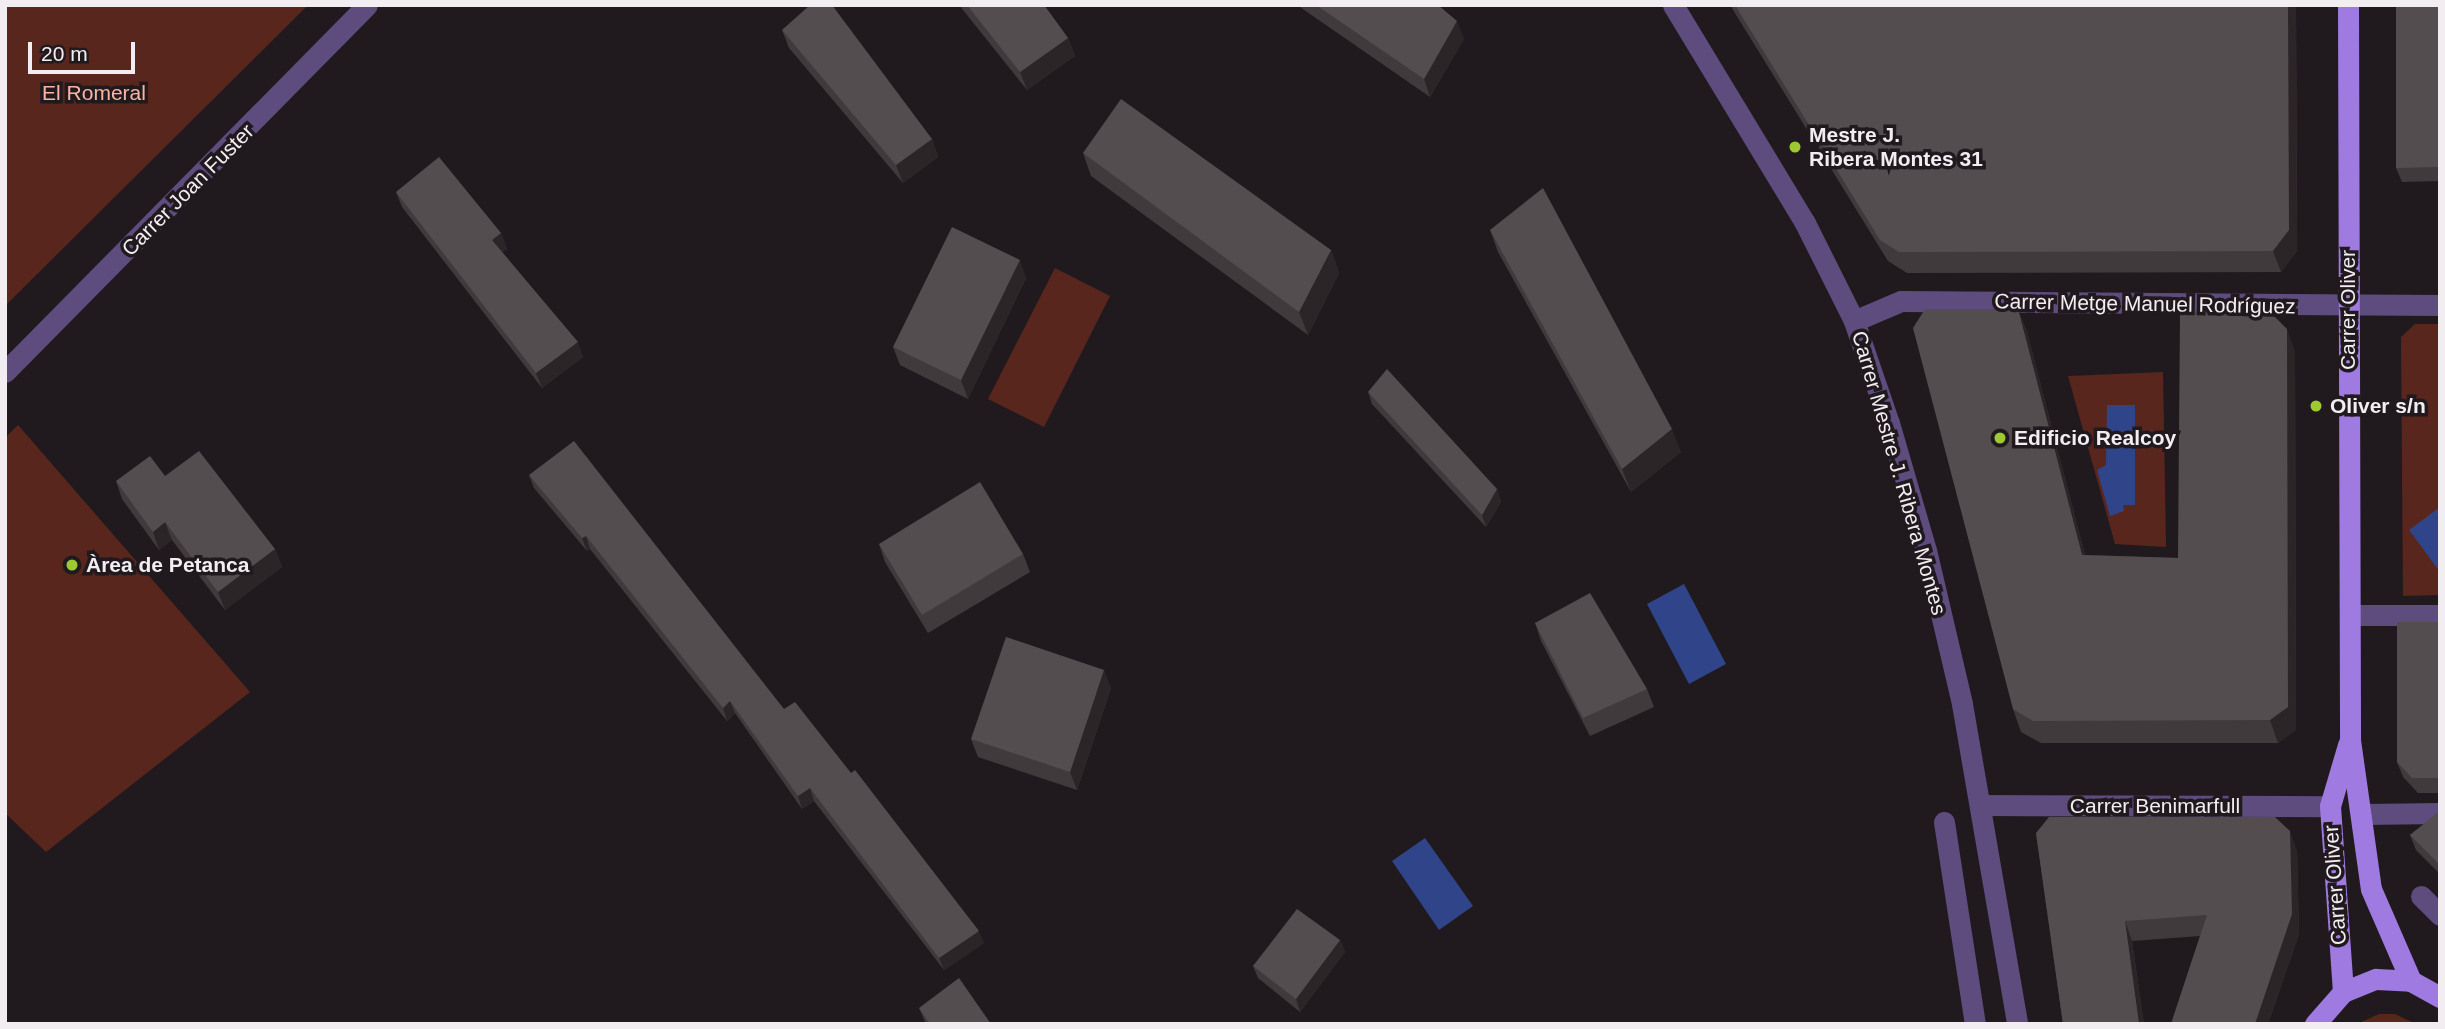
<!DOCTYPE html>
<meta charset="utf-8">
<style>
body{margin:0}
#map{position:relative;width:2445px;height:1029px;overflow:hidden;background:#201a1f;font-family:Helvetica,sans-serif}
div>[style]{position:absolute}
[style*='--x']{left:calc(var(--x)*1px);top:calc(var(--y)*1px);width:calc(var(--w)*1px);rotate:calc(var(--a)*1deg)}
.green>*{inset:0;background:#59261d}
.water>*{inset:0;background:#2f4489}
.minor>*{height:21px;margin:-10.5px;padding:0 10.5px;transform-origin:10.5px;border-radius:10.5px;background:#5d4c7d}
.major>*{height:21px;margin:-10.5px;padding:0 10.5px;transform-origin:10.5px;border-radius:10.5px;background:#9f7ae0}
.wall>*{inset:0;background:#413a3c}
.shaded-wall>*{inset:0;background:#2c2528}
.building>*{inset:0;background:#544d4f}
.dots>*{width:19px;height:19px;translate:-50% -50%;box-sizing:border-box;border:4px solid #201a1f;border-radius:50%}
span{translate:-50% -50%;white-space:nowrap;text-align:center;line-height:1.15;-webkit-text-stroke:7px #201a1f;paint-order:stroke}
.park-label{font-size:21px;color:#fcb3a3}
.poi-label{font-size:21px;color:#f1edf0;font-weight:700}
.left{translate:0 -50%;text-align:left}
.street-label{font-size:21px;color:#f1edf0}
.frame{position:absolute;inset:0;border:7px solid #f1edf0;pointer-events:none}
.scale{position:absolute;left:28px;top:42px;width:107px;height:32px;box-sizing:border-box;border:4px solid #f1edf0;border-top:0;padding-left:9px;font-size:21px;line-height:24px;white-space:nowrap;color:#f1edf0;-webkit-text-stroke:5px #201a1f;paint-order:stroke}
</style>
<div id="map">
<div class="green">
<i style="clip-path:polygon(25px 5px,308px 5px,5px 306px,5px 7px)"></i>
<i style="clip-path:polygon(1055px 268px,1110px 296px,1044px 427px,988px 399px)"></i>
<i style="clip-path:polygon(2415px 324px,2440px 324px,2440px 595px,2403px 596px,2401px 337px)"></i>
<i style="clip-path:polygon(2163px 372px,2166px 547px,2115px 544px,2068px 376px)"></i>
<i style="clip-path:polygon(18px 425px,250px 692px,46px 852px,5px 813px,5px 438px)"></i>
<i style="clip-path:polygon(2379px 1014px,2395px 1014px,2416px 1024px,2357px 1024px)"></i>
</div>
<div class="water">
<i style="clip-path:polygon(2107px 405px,2135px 405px,2135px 505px,2123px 505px,2124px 511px,2110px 516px,2097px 470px,2106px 465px)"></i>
<i style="clip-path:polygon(2440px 507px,2440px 572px,2409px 530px)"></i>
<i style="clip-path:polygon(1684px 584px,1726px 664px,1689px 684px,1647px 604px)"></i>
<i style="clip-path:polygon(1425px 838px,1473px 906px,1439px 930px,1392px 861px)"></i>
</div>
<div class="minor">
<i style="--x:1673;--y:5;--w:255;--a:58.8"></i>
<i style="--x:1805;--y:223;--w:110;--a:63.4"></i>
<i style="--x:1854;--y:321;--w:108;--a:71.1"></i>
<i style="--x:1889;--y:423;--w:132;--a:73.8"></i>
<i style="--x:1926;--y:550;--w:158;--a:76.8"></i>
<i style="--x:1962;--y:704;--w:325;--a:80.2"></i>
<i style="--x:1854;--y:321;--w:51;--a:-23.1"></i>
<i style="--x:1901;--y:301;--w:539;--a:0.43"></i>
<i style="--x:5;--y:372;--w:515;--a:-45.39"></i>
<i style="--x:2350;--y:615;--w:90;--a:0"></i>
<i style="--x:1980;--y:805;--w:350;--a:0.2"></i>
<i style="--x:2364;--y:814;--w:76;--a:-0.8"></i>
<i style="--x:1944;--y:822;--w:204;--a:81.3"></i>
<i style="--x:2421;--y:896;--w:27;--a:45"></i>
</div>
<div class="major">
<i style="--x:2348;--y:5;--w:735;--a:89.84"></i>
<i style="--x:2350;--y:740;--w:150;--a:82"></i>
<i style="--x:2371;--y:889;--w:100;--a:66.5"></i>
<i style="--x:2343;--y:992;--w:186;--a:-94"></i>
<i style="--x:2330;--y:806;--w:64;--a:-73.6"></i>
<i style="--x:2315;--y:1024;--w:43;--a:-48.8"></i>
<i style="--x:2343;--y:992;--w:35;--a:-22"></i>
<i style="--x:2376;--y:979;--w:35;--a:3"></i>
<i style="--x:2411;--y:981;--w:33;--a:29"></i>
</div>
<div class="wall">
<i style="clip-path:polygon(959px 5px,1044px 5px,1068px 38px,1075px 56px,1027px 90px)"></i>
<i style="clip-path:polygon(1297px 5px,1438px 5px,1464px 39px,1430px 97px)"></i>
<i style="clip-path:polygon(1730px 5px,2296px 5px,2297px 251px,2281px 272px,1907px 273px,1888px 261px)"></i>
<i style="clip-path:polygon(2440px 5px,2440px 181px,2402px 182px,2396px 168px)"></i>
<i style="clip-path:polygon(782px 30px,932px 139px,938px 157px,903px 183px,789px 48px)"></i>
<i style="clip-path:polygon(1083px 153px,1331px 250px,1339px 273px,1308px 335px,1091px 176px)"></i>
<i style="clip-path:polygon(396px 192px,501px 233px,507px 249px,502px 252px,583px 357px,542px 388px,402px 207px)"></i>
<i style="clip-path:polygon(1490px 230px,1681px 452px,1631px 492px,1498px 252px)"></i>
<i style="clip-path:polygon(1026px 278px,968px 399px,900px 365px,893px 347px)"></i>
<i style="clip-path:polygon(2018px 309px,2027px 332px,2085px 555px,2178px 558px,2295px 352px,2296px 730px,2278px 743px,2041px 743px,2021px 732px,2013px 709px)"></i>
<i style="clip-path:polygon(1368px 392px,1497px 489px,1501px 502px,1486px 527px,1372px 404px)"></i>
<i style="clip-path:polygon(529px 475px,784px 709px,984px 943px,944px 970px,814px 801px,802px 809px,735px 713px,727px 721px,590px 549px,587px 551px,534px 488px)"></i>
<i style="clip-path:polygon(165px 476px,275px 549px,282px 567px,225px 610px,172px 540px,159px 550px,122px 499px,116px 481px)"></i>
<i style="clip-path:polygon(879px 544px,1023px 554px,1030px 572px,928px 633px,885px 562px)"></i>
<i style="clip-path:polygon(2440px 622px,2440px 793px,2418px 793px,2403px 777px,2397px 762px)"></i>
<i style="clip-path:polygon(1535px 623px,1647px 689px,1654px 707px,1590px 736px,1541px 641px)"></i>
<i style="clip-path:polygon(1111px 688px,1077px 790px,978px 757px,971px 739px)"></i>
<i style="clip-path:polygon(2440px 811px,2440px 874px,2416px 850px,2410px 835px)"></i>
<i style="clip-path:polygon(2036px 833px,2297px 851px,2299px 934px,2268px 1024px,2171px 1024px,2200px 936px,2132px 941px,2144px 1024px,2063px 1024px)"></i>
<i style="clip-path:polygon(1340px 940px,1345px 952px,1300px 1012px,1258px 978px,1253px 966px)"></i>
<i style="clip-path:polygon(919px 1008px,991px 1024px,926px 1024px)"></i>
</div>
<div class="shaded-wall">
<i style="clip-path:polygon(2288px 5px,2296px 5px,2297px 251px,2281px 272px,2273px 251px)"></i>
<i style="clip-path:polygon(1457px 21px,1464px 39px,1430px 97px,1424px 79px)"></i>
<i style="clip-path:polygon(1068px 38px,1075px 56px,1027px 90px,1020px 72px)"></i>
<i style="clip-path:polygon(932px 139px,938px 157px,903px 183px,896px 165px)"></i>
<i style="clip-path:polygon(501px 233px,507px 249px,498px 256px,492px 240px)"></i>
<i style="clip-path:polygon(1331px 250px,1339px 273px,1308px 335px,1299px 312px)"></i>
<i style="clip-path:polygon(1020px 260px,1026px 278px,968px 399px,961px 380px)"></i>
<i style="clip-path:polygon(2018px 309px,2027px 332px,2091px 578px,2082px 555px)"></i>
<i style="clip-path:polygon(2287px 329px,2295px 352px,2296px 730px,2278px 743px,2270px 720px)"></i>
<i style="clip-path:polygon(578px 342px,583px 357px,542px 388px,536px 373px)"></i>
<i style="clip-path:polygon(1672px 429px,1681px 452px,1631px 492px,1622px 469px)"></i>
<i style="clip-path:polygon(1497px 489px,1501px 502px,1486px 527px,1482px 515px)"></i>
<i style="clip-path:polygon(165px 522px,172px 540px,159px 550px,153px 532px)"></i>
<i style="clip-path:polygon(586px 536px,590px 549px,587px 551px,582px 538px)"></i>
<i style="clip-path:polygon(275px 549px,282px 567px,225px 610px,218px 592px)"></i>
<i style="clip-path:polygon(1104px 670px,1111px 688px,1077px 790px,1070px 772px)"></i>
<i style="clip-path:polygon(730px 701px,735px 713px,727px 721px,723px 708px)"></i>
<i style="clip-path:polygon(810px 788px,814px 801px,802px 809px,798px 796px)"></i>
<i style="clip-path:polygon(2290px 831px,2297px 851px,2299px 934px,2268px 1024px,2255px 1024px)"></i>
<i style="clip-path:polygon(2125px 921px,2132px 941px,2144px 1024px,2139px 1024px)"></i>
<i style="clip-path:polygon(979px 931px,984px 943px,944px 970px,939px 958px)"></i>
<i style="clip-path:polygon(1340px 940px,1345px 952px,1300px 1012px,1296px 999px)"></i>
</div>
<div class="building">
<i style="clip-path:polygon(810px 5px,832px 5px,932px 139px,896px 165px,782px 30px)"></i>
<i style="clip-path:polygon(967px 5px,1044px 5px,1068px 38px,1020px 72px)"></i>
<i style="clip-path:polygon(1316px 5px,1438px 5px,1457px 21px,1424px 79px)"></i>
<i style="clip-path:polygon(1735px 5px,2288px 5px,2289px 230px,2273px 251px,1899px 252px,1880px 240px)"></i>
<i style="clip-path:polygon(2396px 5px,2440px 5px,2440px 167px,2396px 168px)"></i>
<i style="clip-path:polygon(1121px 99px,1331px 250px,1299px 312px,1083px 153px)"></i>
<i style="clip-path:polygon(439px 157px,501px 233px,492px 240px,578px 342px,536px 373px,396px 192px)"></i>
<i style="clip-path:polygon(1543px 188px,1672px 429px,1622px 469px,1490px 230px)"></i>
<i style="clip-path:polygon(952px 227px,1020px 260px,961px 380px,893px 347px)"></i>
<i style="clip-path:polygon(1925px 309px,2018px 309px,2082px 555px,2178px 558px,2180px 312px,2271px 313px,2287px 329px,2288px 707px,2270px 720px,2033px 721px,2013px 709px,1913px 328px)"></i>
<i style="clip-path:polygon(1387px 369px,1497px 489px,1482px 515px,1368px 392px)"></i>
<i style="clip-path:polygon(574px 441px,784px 709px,795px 702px,851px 773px,855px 770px,979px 931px,939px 958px,810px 788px,798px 796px,730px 701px,723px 708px,586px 536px,582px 538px,529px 475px)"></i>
<i style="clip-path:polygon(199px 451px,275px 549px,218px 592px,165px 522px,153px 532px,116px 481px,150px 456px,165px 476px)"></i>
<i style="clip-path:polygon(980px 482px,1023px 554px,922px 615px,879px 544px)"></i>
<i style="clip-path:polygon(1590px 593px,1647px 689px,1583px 718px,1535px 623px)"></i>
<i style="clip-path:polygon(2397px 622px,2440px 622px,2440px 778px,2412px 778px,2397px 762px)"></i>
<i style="clip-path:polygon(1006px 637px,1104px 670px,1070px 772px,971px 739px)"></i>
<i style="clip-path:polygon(2440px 811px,2440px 865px,2410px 835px)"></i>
<i style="clip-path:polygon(2049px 817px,2275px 817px,2290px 831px,2292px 914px,2255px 1024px,2171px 1024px,2207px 915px,2125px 921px,2139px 1024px,2063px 1024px,2036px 833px)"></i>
<i style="clip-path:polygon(1297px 909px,1340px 940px,1296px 999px,1253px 966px)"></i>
<i style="clip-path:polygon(959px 978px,991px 1024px,930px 1024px,919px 1008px)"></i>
</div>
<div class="dots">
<i style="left:1795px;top:147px;background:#9dca30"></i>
<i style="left:2316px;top:406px;background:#9dca30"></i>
<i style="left:2000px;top:438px;background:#9dca30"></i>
<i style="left:72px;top:565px;background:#9dca30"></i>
</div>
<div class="park-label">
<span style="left:94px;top:93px">El Romeral</span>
</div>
<div class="poi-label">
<span class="left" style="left:1809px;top:147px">Mestre J.<br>Ribera Montes 31</span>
<span class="left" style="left:2330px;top:406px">Oliver s/n</span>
<span class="left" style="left:2014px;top:438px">Edificio Realcoy</span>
<span class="left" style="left:86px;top:565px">Àrea de Petanca</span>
</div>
<div class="street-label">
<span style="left:188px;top:190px;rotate:-45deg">Carrer Joan Fuster</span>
<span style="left:2145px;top:304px;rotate:1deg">Carrer Metge Manuel Rodríguez</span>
<span style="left:2348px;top:310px;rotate:-90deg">Carrer Oliver</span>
<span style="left:1899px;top:473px;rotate:74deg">Carrer Mestre J. Ribera Montes</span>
<span style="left:2155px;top:806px">Carrer Benimarfull</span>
<span style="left:2335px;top:885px;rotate:-94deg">Carrer Oliver</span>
</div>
<div class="frame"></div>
<div class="scale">20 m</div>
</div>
